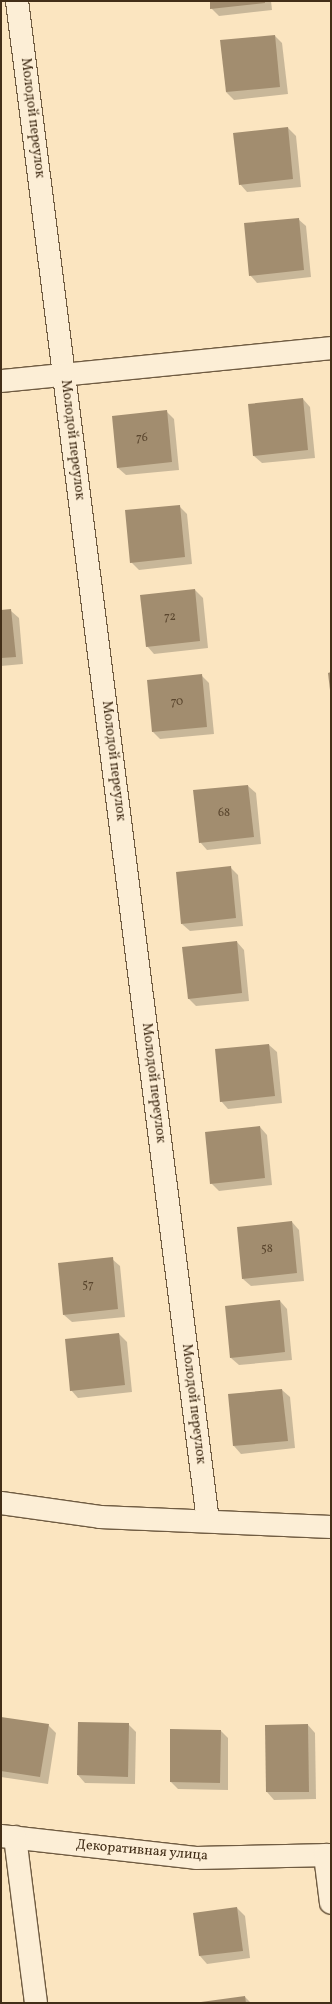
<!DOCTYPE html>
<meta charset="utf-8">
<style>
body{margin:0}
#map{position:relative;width:332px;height:2004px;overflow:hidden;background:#fbe5c0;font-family:Vollkorn,serif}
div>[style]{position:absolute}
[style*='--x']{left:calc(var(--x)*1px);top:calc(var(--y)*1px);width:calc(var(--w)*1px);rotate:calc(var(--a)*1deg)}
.shadow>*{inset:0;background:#0003}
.building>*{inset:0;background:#a28d6f}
.roads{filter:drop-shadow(1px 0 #705c42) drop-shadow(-1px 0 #705c42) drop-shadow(0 1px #705c42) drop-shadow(0 -1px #705c42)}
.minor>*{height:22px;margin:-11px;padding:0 11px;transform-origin:11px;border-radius:11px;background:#fceed6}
span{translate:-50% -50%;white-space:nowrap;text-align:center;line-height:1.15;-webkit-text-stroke:3.5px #fceed6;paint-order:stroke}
.number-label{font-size:12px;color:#5a462e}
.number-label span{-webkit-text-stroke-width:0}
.street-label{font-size:14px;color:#422e18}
.frame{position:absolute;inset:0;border:2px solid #422e18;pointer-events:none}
</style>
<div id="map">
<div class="shadow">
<i style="clip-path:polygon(211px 1px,271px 1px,272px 10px,219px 16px,211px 8px)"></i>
<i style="clip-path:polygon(275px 36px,282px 43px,288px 94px,234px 100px,226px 92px)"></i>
<i style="clip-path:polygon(288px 128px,296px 136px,301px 187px,247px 192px,240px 184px)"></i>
<i style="clip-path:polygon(298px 219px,306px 226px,311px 277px,257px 283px,250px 275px)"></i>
<i style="clip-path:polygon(303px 399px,310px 407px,315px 458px,262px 463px,254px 456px)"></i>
<i style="clip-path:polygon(166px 411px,174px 419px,179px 470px,126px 475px,118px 468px)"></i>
<i style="clip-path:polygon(179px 506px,187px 514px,192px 564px,139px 570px,131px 562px)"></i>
<i style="clip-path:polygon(195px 590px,203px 598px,208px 648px,154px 654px,147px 646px)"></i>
<i style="clip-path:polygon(1px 611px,11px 611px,19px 618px,23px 664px,1px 666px)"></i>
<i style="clip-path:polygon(201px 675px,209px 683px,214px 734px,160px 739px,153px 732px)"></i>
<i style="clip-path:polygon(248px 786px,256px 793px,261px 844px,207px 850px,200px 842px)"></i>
<i style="clip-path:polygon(230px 867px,238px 875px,243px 926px,190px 931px,182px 924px)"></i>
<i style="clip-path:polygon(237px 942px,244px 950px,249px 1001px,196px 1006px,188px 998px)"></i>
<i style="clip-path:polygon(269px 1045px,277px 1052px,282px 1103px,228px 1109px,221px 1101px)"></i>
<i style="clip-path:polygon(260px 1127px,267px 1135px,272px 1185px,219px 1191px,211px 1183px)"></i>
<i style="clip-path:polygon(292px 1222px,299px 1230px,304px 1281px,251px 1286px,243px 1279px)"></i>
<i style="clip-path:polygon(112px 1259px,120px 1266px,125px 1317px,72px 1322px,64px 1315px)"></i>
<i style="clip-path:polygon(280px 1301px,287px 1309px,292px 1360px,239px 1365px,231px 1358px)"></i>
<i style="clip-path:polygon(119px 1334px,127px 1342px,132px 1392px,78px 1398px,71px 1390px)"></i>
<i style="clip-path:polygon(282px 1390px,290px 1397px,295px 1448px,241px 1454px,234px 1446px)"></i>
<i style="clip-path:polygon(1px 1718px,48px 1725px,56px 1733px,48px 1784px,1px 1777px)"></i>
<i style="clip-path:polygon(128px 1724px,136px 1732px,135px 1784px,85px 1783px,78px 1775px)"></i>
<i style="clip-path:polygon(308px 1725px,315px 1733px,316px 1799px,274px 1800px,267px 1792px,266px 1726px)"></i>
<i style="clip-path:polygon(221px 1731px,228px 1738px,228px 1790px,178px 1789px,171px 1782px)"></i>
<i style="clip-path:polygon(237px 1908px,245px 1916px,250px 1958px,207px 1964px,200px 1956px,194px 1914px)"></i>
<i style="clip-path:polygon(245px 1997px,251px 2003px,202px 2003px)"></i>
</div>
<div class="building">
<i style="clip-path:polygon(210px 1px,265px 1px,265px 3px,210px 9px)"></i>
<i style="clip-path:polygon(275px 35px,280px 87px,226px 92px,220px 40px)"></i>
<i style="clip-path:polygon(288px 127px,293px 179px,239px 185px,233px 133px)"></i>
<i style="clip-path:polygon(299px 218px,304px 270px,249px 276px,244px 223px)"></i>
<i style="clip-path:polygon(303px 398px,308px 450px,253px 456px,248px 404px)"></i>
<i style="clip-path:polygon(167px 410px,172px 462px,117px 468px,112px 416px)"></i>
<i style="clip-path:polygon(180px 505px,185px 557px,130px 563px,125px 510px)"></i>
<i style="clip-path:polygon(195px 589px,200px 641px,146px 647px,140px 595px)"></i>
<i style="clip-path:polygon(11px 609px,16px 657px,1px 658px,1px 610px)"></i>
<i style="clip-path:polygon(331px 672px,331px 690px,330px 690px,328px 673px)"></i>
<i style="clip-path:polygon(202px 674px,207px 727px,152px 732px,147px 680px)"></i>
<i style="clip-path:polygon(248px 785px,254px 837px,199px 843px,193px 790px)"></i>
<i style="clip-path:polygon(231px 866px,236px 918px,181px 924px,176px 872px)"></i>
<i style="clip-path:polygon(237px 941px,242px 993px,188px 999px,182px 947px)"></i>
<i style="clip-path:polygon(269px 1044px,275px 1096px,220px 1102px,215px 1049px)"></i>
<i style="clip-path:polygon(260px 1126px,265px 1178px,210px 1184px,205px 1132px)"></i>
<i style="clip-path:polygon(292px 1221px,297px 1273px,242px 1279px,237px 1227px)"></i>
<i style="clip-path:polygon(113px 1257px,118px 1309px,63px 1315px,58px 1263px)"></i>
<i style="clip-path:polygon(280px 1300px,285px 1352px,230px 1358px,225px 1306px)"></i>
<i style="clip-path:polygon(119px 1333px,125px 1385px,70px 1391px,65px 1339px)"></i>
<i style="clip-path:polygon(282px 1389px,288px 1441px,233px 1446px,228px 1394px)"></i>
<i style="clip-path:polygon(1px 1717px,49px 1724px,40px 1777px,1px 1771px)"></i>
<i style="clip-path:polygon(78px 1722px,129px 1723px,128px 1777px,77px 1775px)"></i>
<i style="clip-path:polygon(308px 1724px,309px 1792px,266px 1792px,265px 1725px)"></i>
<i style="clip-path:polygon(170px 1729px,221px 1730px,220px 1783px,170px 1782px)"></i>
<i style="clip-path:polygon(237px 1907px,243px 1951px,199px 1956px,193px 1913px)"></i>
<i style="clip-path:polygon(245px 1996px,246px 2003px,201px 2003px,201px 2002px)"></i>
</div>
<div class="roads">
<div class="minor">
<i style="--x:17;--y:1;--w:1532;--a:82.84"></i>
<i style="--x:1;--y:381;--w:332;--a:-5.7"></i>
<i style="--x:1;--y:1503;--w:100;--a:8"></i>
<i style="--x:100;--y:1517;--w:231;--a:2.5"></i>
<i style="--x:1;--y:1836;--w:196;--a:6.4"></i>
<i style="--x:196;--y:1858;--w:135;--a:-1.3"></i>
<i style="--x:15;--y:1837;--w:167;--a:82.8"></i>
<i style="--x:325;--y:1855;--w:48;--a:82.9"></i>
</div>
</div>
<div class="number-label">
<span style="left:142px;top:439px">76</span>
<span style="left:170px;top:618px">72</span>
<span style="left:177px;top:703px">70</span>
<span style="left:224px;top:814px">68</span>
<span style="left:267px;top:1250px">58</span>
<span style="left:88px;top:1286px">57</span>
</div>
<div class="street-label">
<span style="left:32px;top:118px;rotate:83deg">Молодой переулок</span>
<span style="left:72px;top:440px;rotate:83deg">Молодой переулок</span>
<span style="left:113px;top:761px;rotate:83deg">Молодой переулок</span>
<span style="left:153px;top:1083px;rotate:83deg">Молодой переулок</span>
<span style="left:193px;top:1404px;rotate:83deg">Молодой переулок</span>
<span style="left:142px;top:1851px;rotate:5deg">Декоративная улица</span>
</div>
<div class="frame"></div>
</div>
